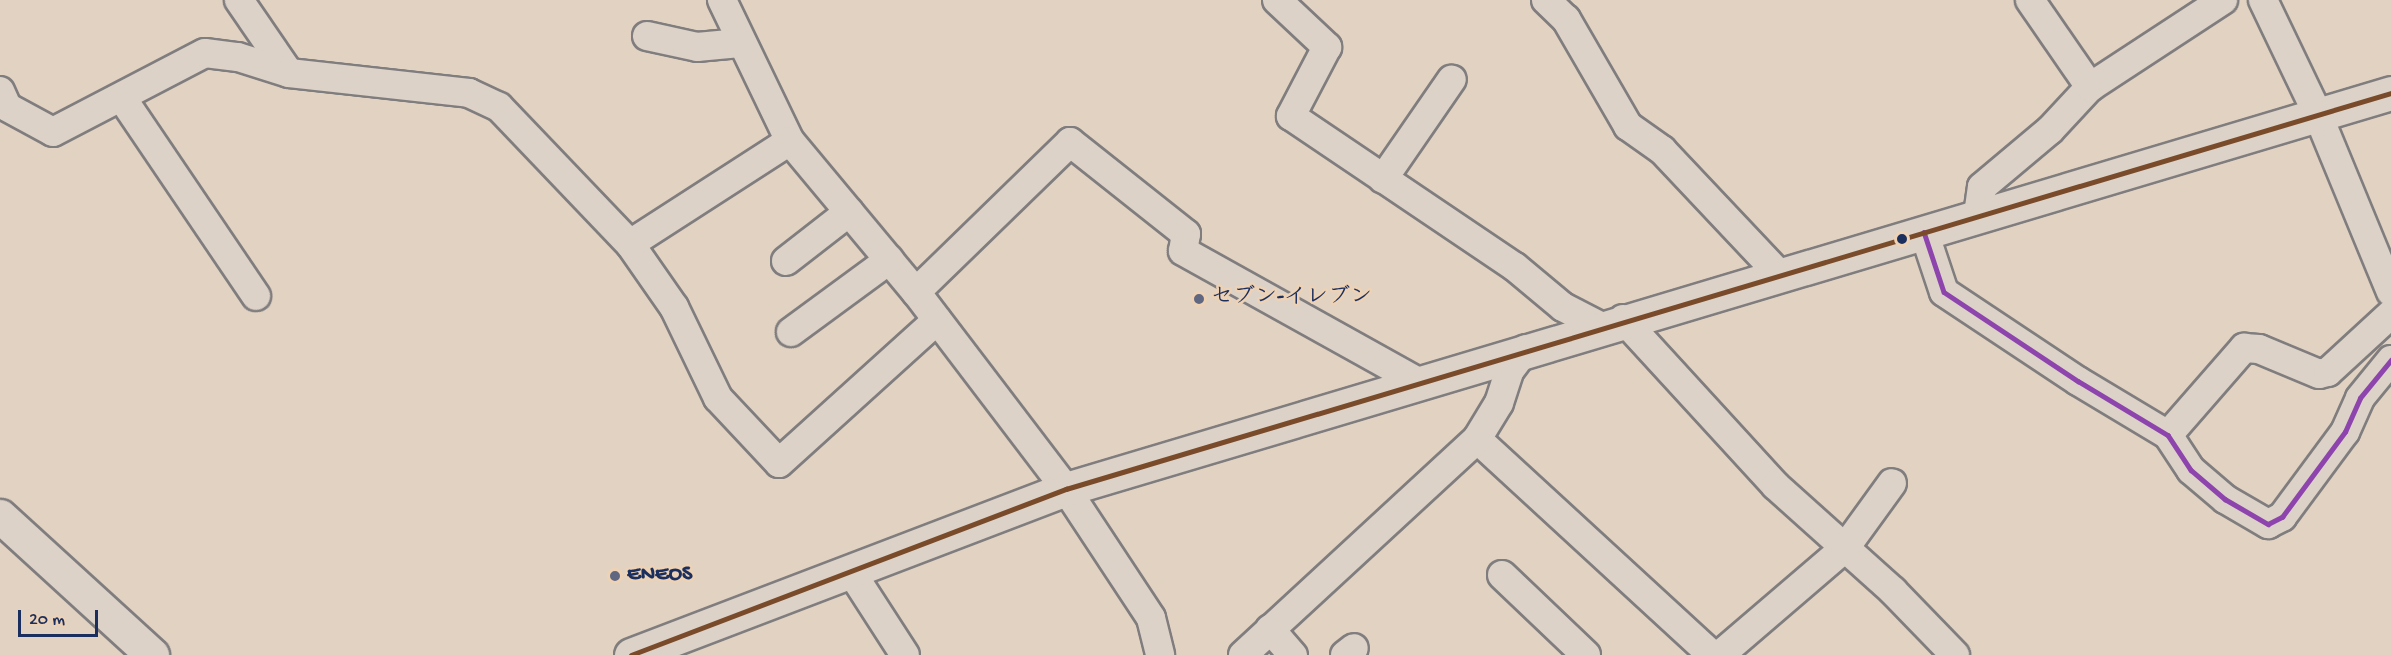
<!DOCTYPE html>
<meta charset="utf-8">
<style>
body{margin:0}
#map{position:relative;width:2391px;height:655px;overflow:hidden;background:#e1d2c2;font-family:"Gochi Hand","Klee One",sans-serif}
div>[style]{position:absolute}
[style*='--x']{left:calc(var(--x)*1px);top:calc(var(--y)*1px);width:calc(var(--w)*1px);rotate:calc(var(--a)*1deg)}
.roads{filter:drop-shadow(2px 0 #807d7f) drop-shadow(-2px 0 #807d7f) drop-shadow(0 2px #807d7f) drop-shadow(0 -2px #807d7f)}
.minor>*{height:28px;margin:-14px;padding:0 14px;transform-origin:14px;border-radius:14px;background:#dcd2c7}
.major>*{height:33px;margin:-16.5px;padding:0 16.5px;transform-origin:16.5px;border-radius:16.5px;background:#dcd2c7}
.bus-1>*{height:4.5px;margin:-2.25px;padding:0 2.25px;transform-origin:2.25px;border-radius:2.25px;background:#8e44ad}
.bus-2>*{height:4.5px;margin:-2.25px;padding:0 2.25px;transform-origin:2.25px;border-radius:2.25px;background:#7a4b2a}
.dots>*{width:16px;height:16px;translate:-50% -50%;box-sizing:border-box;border:3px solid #eed2b5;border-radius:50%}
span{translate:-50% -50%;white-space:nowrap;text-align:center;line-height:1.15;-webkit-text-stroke:5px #eed2b5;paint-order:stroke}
.poi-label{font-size:22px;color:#1b2f5e;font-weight:700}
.left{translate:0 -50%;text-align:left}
.scale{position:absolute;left:18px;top:610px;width:80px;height:27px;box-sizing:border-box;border:3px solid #1b2f5e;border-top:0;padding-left:8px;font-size:18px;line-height:21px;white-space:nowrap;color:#1b2f5e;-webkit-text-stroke:4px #eed2b5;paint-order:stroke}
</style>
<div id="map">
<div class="roads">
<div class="minor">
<i style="--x:239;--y:0;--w:88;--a:55.6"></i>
<i style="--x:722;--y:0;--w:157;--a:64.3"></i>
<i style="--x:790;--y:141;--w:197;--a:50.2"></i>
<i style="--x:916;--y:292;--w:248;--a:52.7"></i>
<i style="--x:1066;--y:489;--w:154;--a:56.6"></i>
<i style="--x:1151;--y:618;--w:38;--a:76"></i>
<i style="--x:1277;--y:0;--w:69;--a:43.2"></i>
<i style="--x:1327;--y:47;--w:78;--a:117.6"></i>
<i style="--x:1291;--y:116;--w:270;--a:34"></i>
<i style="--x:1515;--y:267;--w:62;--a:39.8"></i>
<i style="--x:1563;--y:307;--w:42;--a:27.2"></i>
<i style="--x:1546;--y:0;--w:28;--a:44"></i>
<i style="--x:1566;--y:19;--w:124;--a:59.9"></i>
<i style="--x:1628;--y:126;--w:42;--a:35.2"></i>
<i style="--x:1662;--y:150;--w:170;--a:46.7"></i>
<i style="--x:2030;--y:0;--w:106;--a:55.4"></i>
<i style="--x:2263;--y:0;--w:127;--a:64.4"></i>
<i style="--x:2318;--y:115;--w:191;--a:67.6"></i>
<i style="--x:647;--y:36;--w:51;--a:12.4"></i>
<i style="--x:697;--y:47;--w:43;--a:-5.3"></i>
<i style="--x:0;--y:91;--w:17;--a:66"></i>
<i style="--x:7;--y:107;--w:52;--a:28.5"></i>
<i style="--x:53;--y:132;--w:171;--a:-27.5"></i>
<i style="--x:205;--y:53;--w:33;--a:7"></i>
<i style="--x:238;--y:57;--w:53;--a:17.4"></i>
<i style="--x:289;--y:73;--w:181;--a:6.3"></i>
<i style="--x:469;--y:93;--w:33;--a:25"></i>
<i style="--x:499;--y:107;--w:190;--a:46.3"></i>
<i style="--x:630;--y:244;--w:77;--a:55.1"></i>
<i style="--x:674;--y:307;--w:101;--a:64.2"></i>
<i style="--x:718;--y:398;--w:89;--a:46.8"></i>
<i style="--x:779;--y:463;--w:213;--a:-42.1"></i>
<i style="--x:122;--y:98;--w:239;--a:55.9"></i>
<i style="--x:1383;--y:179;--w:121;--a:-55.4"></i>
<i style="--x:1978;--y:215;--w:28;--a:-82"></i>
<i style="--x:1982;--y:187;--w:89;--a:-40"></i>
<i style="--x:2050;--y:130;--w:59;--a:-47.1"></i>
<i style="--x:2090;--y:87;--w:159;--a:-33.2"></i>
<i style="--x:1924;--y:232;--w:63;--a:71.6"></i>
<i style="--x:1944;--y:292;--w:161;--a:33.6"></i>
<i style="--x:2078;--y:381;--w:105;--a:31"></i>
<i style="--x:2168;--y:435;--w:42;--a:56.7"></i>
<i style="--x:2191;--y:470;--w:45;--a:40.5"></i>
<i style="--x:2225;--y:499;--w:50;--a:30.2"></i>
<i style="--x:2268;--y:524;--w:16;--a:-27"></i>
<i style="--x:2282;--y:517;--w:106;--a:-53.5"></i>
<i style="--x:2345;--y:432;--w:37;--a:-66"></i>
<i style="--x:2360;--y:398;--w:49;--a:-50.8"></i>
<i style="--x:630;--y:244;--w:190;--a:-32.8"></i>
<i style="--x:786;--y:261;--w:80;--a:-37.9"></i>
<i style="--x:916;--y:292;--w:215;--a:-44.2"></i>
<i style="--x:1070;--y:142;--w:148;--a:38.4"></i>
<i style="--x:1186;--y:234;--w:17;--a:100"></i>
<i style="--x:1183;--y:251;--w:269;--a:29.1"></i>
<i style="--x:1623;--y:319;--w:226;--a:47.5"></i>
<i style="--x:1776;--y:486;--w:157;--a:41.9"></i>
<i style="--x:1893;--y:591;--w:89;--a:45.9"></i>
<i style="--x:791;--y:332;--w:122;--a:-36.3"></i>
<i style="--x:2168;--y:435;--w:116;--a:-48.9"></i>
<i style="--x:2244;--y:348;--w:15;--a:4"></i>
<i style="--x:2259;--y:349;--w:65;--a:22.6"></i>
<i style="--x:2319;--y:374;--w:9;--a:-13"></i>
<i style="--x:2328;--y:372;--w:86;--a:-42.6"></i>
<i style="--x:1477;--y:439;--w:319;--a:42.6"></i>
<i style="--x:850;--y:570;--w:101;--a:57.1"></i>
<i style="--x:1502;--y:575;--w:116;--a:43.6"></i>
<i style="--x:1270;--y:629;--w:35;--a:49"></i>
<i style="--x:1243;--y:655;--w:318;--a:-42.7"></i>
<i style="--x:1477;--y:439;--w:42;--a:-58.6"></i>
<i style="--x:1499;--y:403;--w:35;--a:-72"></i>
<i style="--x:1510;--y:370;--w:26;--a:-53"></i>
<i style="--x:1345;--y:655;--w:11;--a:-38"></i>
<i style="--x:1720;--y:655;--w:165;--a:-40.6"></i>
<i style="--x:1845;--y:548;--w:80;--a:-54.1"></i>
</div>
<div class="major">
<i style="--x:0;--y:516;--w:206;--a:42.4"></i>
<i style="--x:631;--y:655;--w:466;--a:-20.9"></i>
<i style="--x:1066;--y:489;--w:1383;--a:-16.64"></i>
</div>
</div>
<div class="bus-1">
<i style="--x:1924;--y:232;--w:63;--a:71.6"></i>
<i style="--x:1944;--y:292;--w:161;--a:33.6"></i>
<i style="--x:2078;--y:381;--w:105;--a:31"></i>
<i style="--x:2168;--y:435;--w:42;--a:56.7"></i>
<i style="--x:2191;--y:470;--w:45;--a:40.5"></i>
<i style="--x:2225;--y:499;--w:50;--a:30.2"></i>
<i style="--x:2268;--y:524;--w:16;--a:-27"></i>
<i style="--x:2282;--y:517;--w:106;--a:-53.5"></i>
<i style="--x:2345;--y:432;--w:37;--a:-66"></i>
<i style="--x:2360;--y:398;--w:49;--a:-50.8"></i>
</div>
<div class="bus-2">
<i style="--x:631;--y:655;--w:466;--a:-20.9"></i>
<i style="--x:1066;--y:489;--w:1383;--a:-16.64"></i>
</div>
<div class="dots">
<i style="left:1902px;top:239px;background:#1b2f5e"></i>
<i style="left:1199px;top:299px;background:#606881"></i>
<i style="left:615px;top:576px;background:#606881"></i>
</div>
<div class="poi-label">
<span class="left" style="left:1211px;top:299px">セブン-イレブン</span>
<span class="left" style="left:627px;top:576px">ENEOS</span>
</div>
<div class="scale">20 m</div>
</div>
